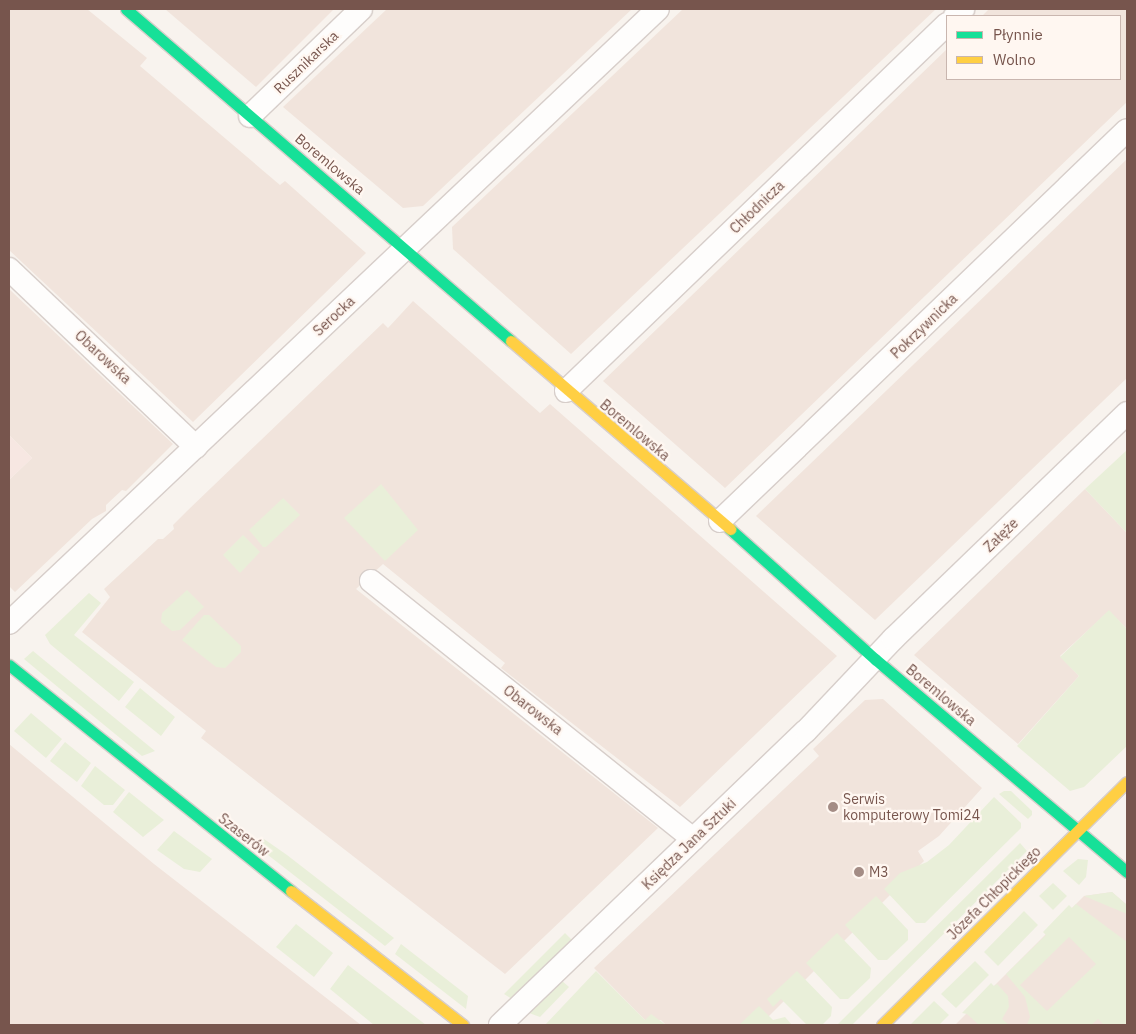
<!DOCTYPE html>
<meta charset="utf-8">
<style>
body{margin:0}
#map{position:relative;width:1136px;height:1034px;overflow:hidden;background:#f8f3ee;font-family:"IBM Plex Sans",sans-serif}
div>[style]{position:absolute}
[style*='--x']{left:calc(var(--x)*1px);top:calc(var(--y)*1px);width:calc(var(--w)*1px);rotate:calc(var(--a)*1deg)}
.residential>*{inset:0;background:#f1e4dc}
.commercial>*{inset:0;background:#f7e7e2}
.green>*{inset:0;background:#e9efd9}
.roads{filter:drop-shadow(1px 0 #d7ceca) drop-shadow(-1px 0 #d7ceca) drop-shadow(0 1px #d7ceca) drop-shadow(0 -1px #d7ceca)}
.street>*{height:22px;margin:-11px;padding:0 11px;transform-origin:11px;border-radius:11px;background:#fefdfc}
.fast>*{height:11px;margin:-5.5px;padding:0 5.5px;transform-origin:5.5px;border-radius:5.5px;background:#16e098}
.slow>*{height:11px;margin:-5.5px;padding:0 5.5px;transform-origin:5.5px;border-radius:5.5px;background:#ffcf43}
.dots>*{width:14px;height:14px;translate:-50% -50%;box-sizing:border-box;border:2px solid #fff7f1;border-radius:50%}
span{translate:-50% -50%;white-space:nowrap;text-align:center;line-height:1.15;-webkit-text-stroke:4.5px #fff7f1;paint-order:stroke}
.street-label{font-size:14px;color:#77554d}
.poi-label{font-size:14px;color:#77554d}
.left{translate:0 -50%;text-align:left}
.frame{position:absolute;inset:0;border:10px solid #77554d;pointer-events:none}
.legend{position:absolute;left:946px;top:15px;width:175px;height:65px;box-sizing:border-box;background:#fff7f1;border:1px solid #c9b6af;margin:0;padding:6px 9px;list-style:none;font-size:15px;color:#77554d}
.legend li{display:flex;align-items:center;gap:10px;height:25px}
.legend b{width:25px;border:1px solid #c9b6af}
</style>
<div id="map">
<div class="residential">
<i style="clip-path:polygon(9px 9px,87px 9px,147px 58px,140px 66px,280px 185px,285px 181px,366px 253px,193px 422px,9px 250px)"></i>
<i style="clip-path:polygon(165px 9px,334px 9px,256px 87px)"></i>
<i style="clip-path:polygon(387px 9px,632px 9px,423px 206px,403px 208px,283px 107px)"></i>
<i style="clip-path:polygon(683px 9px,936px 9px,571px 354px,453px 249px,452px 227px)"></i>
<i style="clip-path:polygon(989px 9px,1127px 9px,1127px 102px,725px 488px,603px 381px,947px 49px,947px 79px,1120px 79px,1120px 16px,982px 16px)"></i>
<i style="clip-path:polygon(1127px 159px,1127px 378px,875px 620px,756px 516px)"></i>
<i style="clip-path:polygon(9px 289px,173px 444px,126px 491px,122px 490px,106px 505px,106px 511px,92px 519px,15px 592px,9px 586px,9px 480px,32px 458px,9px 435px)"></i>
<i style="clip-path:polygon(413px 301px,540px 413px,550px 404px,837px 656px,680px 807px,501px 668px,505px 663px,383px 564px,356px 589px,658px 828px,505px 974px,201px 738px,206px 731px,82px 632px,110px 597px,104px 589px,158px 539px,163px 539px,174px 529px,173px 525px,187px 511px,383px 323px,388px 328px)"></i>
<i style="clip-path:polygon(1085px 489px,1127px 533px,1127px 629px,1109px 611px,1060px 656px,1079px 676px,1018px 744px,914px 655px)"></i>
<i style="clip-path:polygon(883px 699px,982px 788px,939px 836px,918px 851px,924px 861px,760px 1025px,666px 1025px,661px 1020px,645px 1020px,594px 968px,819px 756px,813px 749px,865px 700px)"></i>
<i style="clip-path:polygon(9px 744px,154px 864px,361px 1025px,9px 1025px)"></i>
<i style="clip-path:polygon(1112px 892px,1127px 905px,1127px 1025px,955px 1025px,1084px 896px)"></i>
</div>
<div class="commercial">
<i style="clip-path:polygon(9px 435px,32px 458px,9px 480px)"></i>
</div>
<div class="green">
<i style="clip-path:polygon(1127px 450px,1127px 533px,1085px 489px)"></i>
<i style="clip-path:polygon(381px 484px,418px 530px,385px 561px,344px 518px)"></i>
<i style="clip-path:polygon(283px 498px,300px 515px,266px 547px,263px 547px,249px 530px)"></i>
<i style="clip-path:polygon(243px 535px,260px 552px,240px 573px,223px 555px)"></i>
<i style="clip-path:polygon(187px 590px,204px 607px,180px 630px,172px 631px,161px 622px,162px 613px)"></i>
<i style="clip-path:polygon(89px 593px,101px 603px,74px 635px,134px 682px,119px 701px,50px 644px,45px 635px)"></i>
<i style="clip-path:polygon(1109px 610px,1127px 629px,1127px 746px,1084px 787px,1070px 791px,1017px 746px,1079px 676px,1060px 657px)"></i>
<i style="clip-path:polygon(204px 615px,209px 615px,241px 646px,241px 652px,225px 668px,216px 667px,182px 640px)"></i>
<i style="clip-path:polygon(33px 651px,155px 751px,142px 756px,59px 688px,24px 659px)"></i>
<i style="clip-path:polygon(140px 688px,175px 717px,161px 736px,125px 707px)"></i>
<i style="clip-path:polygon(31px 713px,62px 739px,46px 758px,14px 731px)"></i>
<i style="clip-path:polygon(65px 742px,91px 763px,77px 782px,50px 761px)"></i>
<i style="clip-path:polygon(95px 766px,125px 790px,113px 805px,104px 805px,81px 786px)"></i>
<i style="clip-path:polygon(1004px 791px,1011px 791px,1032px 811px,1032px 815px,1028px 819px,999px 794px)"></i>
<i style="clip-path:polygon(129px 792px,164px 820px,143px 837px,113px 812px)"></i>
<i style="clip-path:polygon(994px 797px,1021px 823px,1021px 828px,925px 923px,916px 923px,884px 889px,900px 873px,927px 862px,949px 845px)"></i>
<i style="clip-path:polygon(174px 831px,212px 859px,200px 872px,184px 869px,157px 850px)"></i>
<i style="clip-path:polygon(264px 839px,287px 855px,394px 938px,385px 946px,259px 848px)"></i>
<i style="clip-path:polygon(1020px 843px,1027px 851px,852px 1025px,837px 1025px)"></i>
<i style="clip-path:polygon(1078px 859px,1088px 860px,1086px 877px,1079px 885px,1063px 871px)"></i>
<i style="clip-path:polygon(1053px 883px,1067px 896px,1053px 910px,1039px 896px)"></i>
<i style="clip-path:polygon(1112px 892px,1127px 905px,1127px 914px,1084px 896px)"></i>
<i style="clip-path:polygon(876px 896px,908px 930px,908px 940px,887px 960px,878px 960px,845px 925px)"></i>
<i style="clip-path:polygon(evenodd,1076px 904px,1127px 942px,1127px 1025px,1104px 1025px,1098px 1019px,1091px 1025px,1027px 1025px,1030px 1017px,1025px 997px,1006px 974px,1046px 935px,1043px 932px,1069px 905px,1072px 908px,1076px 904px,1069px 937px,1096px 964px,1047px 1011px,1020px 985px,1069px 937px)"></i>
<i style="clip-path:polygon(1024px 911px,1038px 925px,998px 966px,984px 952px)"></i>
<i style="clip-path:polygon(296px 924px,333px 953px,314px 977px,276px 947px)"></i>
<i style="clip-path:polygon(565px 933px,572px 940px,512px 999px,504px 994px)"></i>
<i style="clip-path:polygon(837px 933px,871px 968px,870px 978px,848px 999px,840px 999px,806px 963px)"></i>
<i style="clip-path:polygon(401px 944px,468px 996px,466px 1009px,395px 954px)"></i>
<i style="clip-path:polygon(975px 961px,989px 975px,956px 1008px,941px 994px)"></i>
<i style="clip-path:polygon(348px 965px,426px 1025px,374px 1025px,330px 989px)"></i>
<i style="clip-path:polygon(596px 971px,645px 1020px,651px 1014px,666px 1025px,545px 1025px)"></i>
<i style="clip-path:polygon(797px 971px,832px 1007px,831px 1016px,822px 1025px,807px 1025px,781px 999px,773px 1007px,767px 999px)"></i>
<i style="clip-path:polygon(561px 980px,569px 987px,540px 1017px,529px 1013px)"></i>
<i style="clip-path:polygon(991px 983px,994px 986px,997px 984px,1008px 996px,1009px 1007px,1002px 1019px,1009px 1025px,979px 1025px,967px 1014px,962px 1013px)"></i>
<i style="clip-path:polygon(934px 1001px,949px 1015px,939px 1025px,910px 1025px)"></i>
<i style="clip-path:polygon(759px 1006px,773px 1020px,785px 1017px,792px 1025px,739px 1025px)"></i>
</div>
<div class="roads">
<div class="street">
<i style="--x:955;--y:16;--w:11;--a:-41"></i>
<i style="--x:250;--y:116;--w:154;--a:-43.9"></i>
<i style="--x:9;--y:269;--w:258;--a:43.6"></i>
<i style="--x:566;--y:391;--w:529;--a:-43.93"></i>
<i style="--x:720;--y:521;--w:564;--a:-43.85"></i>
<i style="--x:371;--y:581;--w:413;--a:38.7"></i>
<i style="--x:9;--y:623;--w:893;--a:-43.41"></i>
<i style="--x:500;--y:1025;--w:424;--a:-43.9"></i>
<i style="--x:806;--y:731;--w:127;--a:-46.6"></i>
<i style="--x:893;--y:639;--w:325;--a:-44"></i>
</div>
<div class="fast">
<i style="--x:126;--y:9;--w:508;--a:40.77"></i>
<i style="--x:730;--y:529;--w:195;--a:41.9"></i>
<i style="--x:875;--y:659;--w:330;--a:40.2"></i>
<i style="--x:9;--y:665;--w:361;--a:38.7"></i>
</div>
<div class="slow">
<i style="--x:511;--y:341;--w:289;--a:40.6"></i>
<i style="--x:291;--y:891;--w:218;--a:37.9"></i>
<i style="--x:882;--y:1025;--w:345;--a:-44.8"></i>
</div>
</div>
<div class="dots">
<i style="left:833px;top:807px;background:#a48c85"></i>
<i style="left:859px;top:872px;background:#a48c85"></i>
</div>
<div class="street-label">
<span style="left:306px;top:62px;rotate:-44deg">Rusznikarska</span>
<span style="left:330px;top:164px;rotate:40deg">Boremlowska</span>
<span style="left:757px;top:207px;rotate:-44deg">Chłodnicza</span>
<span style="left:334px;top:316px;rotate:-43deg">Serocka</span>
<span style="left:924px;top:326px;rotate:-44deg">Pokrzywnicka</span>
<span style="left:103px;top:357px;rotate:43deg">Obarowska</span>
<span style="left:635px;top:430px;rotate:40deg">Boremlowska</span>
<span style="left:1001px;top:535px;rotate:-44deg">Załęże</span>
<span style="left:941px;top:695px;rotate:40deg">Boremlowska</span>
<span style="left:533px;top:710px;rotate:38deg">Obarowska</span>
<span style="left:244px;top:835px;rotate:38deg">Szaserów</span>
<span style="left:689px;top:844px;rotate:-44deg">Księdza Jana Sztuki</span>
<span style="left:994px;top:893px;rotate:-45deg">Józefa Chłopickiego</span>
</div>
<div class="poi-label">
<span class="left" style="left:843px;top:807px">Serwis<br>komputerowy Tomi24</span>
<span class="left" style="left:869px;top:872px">M3</span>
</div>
<div class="frame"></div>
<ul class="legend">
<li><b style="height:6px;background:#16e098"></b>Płynnie</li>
<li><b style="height:6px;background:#ffcf43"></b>Wolno</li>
</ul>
</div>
